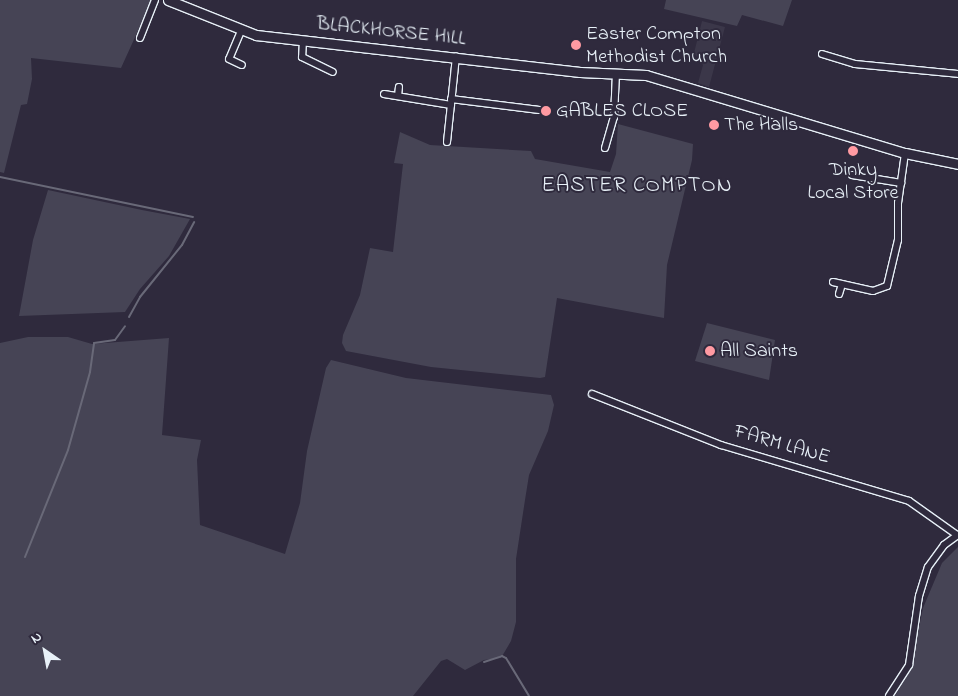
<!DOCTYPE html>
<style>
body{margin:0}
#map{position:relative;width:958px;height:696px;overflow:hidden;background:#2f2a3d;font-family:"Indie Flower",sans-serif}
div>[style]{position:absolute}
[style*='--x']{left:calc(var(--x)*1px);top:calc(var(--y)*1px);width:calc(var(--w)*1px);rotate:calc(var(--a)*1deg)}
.built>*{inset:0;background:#3b3749}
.green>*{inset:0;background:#464455}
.stream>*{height:2px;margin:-1px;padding:0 1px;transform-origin:1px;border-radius:1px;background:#696978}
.roads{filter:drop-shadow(1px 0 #e8f1f8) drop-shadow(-1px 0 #e8f1f8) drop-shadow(0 1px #e8f1f8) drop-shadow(0 -1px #e8f1f8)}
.minor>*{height:6px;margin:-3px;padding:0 3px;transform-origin:3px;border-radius:3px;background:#2f2a3d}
.secondary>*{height:9px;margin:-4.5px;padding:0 4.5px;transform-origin:4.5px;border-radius:4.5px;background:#2f2a3d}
.dots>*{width:14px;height:14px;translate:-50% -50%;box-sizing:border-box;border:2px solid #2f2a3d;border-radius:50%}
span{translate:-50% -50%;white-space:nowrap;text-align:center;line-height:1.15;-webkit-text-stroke:4px #2f2a3d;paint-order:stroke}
.street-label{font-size:20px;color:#e8f1f8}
.poi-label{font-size:20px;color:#e8f1f8}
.left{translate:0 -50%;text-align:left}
.quarter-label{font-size:22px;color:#e8f1f8;letter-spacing:1px}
.north{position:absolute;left:20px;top:626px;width:50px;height:50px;-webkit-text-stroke:4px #2f2a3d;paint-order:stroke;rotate:327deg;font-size:14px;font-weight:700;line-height:20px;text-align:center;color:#e8f1f8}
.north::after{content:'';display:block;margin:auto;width:18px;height:22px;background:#e8f1f8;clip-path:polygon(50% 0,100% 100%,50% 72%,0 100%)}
</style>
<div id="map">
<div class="built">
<i style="clip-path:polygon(702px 21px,725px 27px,709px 87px,698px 83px,703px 65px,694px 53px)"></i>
</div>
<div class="green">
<i style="clip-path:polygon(0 0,152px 0,121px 68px,31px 58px,32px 79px,27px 104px,21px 105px,4px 173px,0 172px)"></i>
<i style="clip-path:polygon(666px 0,792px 0,783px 26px,742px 15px,737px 26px,664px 9px)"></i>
<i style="clip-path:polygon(618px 124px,693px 144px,692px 160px,667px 265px,664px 318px,557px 298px,545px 377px,540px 378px,431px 367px,346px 351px,342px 343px,343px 335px,360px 295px,370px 248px,393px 252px,403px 164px,394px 163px,400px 132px,430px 145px,531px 151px,535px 159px,610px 172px,616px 154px)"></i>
<i style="clip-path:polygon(48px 190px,142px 210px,190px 219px,169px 256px,140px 289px,125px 312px,19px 316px,33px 240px)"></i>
<i style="clip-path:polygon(707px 323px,775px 340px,769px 380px,695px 361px)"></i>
<i style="clip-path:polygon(28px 337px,68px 337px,92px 344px,169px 338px,162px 435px,201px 440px,197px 460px,200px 525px,285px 554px,300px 503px,307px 451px,326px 368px,331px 360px,406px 378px,551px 395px,554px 405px,548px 431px,529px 475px,525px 500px,516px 559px,516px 622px,511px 641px,501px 658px,484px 660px,465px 670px,447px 659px,441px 661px,413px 696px,0 696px,0 343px)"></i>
<i style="clip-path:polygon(958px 547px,958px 696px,895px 696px,910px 671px,923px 608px,942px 563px)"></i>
</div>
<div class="stream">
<i style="--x:0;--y:177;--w:197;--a:11.7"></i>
<i style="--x:129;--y:317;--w:23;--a:-61"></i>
<i style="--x:140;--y:297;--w:67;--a:-51.1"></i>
<i style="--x:182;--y:245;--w:26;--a:-62"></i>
<i style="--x:25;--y:557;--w:115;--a:-68.1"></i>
<i style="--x:68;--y:450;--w:81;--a:-74.2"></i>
<i style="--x:90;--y:372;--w:29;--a:-82"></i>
<i style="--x:94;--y:343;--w:21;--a:-8"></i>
<i style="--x:115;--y:340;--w:17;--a:-54"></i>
<i style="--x:484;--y:662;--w:19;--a:-18"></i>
<i style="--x:502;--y:656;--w:4;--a:27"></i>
<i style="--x:506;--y:658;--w:44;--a:58.8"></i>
</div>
<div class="roads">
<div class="minor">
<i style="--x:241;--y:31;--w:30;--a:113"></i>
<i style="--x:229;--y:59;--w:14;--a:25"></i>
<i style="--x:140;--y:38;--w:41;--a:-68.5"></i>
<i style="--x:303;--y:40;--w:17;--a:93"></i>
<i style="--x:302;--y:57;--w:34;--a:26"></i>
<i style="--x:822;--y:54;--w:34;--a:17"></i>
<i style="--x:855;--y:64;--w:103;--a:5.5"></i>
<i style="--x:384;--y:94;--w:68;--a:9.3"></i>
<i style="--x:398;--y:96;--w:9;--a:-84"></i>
<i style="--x:451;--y:99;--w:89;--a:7.1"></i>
<i style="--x:447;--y:142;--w:86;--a:-84"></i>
<i style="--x:605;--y:148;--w:32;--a:-74"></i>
<i style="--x:614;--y:117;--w:44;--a:-87.4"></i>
<i style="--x:852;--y:175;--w:50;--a:9.3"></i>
<i style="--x:833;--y:282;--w:41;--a:12.7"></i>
<i style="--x:873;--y:291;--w:15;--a:-20"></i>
<i style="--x:887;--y:286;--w:47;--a:-76.6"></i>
<i style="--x:898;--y:240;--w:37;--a:-90"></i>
<i style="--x:898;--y:203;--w:50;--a:-82"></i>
<i style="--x:839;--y:294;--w:10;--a:-73"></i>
<i style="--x:592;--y:394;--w:139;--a:21.6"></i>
<i style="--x:721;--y:445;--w:196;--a:16.6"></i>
<i style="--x:909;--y:501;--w:59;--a:35.3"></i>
<i style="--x:889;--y:696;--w:37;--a:-57"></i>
<i style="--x:909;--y:665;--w:70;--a:-81.8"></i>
<i style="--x:919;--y:596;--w:30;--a:-73"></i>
<i style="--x:928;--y:567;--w:27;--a:-54"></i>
<i style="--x:944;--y:545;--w:17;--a:-36"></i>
</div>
<div class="secondary">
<i style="--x:168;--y:0;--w:95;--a:21.7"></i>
<i style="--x:256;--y:35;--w:326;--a:6.5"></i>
<i style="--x:580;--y:72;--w:66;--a:2.6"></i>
<i style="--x:646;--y:75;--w:270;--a:16.8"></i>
<i style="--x:905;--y:153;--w:54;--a:11.7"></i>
</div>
</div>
<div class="dots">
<i style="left:576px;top:45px;background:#ff9aa2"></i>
<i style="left:546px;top:111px;background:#ff9aa2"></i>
<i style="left:714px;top:125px;background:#ff9aa2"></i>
<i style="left:853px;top:151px;background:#ff9aa2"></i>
<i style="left:710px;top:351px;background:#ff9aa2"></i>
</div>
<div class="street-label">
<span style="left:391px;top:32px;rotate:6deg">BLACKHORSE HILL</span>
<span style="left:782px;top:445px;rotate:16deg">FARM LANE</span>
</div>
<div class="poi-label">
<span class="left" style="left:586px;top:46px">Easter Compton<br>Methodist Church</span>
<span class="left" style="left:556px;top:111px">GABLES CLOSE</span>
<span class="left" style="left:724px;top:125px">The Halls</span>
<span style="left:853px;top:182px">Dinky<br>Local Store</span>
<span class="left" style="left:720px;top:351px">All Saints</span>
</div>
<div class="quarter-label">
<span style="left:637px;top:187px">EASTER COMPTON</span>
</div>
<div class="north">N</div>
</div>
